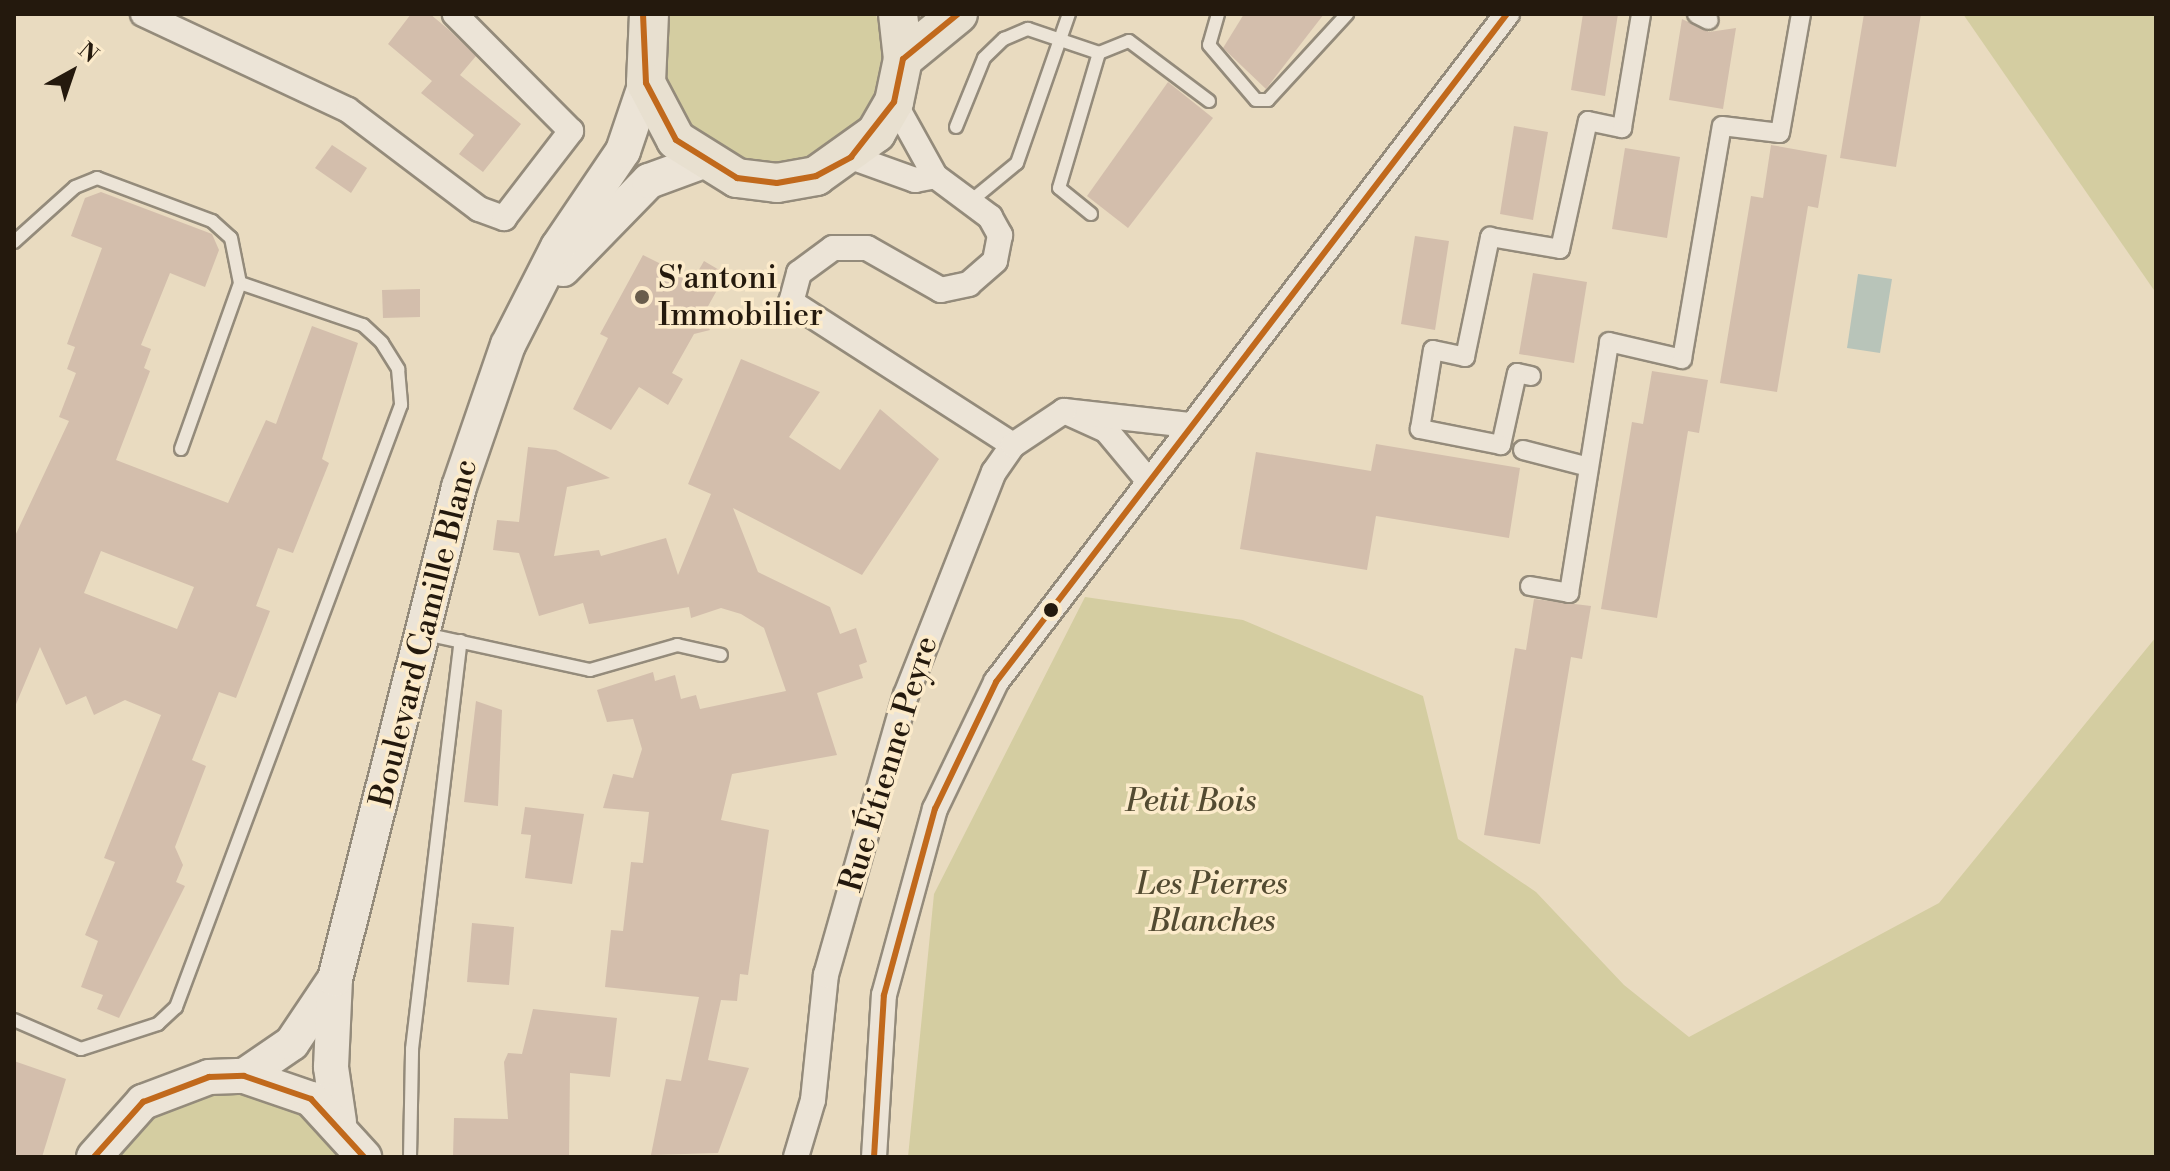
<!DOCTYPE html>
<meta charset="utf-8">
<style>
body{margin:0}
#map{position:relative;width:2170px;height:1171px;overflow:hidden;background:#e9dbc0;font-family:"Libre Bodoni",serif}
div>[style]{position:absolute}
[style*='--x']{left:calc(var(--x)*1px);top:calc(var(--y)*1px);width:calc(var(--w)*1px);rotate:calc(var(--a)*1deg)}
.green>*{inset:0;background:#d4cda1}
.water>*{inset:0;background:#b8c4b9}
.building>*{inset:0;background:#d3beac}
.roads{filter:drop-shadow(2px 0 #948b7b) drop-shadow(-2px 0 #948b7b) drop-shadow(0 2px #948b7b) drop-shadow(0 -2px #948b7b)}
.service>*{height:12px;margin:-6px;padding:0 6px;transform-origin:6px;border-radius:6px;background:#ece4d7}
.pedestrian>*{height:18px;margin:-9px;padding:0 9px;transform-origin:9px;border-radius:9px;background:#ece4d7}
.minor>*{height:24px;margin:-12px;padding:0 12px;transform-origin:12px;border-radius:12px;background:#ece4d7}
.secondary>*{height:34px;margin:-17px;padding:0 17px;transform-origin:17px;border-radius:17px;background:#ece4d7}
.primary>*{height:38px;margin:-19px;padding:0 19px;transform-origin:19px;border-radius:19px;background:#e8e0d0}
.bus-1>*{height:6px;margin:-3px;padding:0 3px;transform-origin:3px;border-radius:3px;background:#c1691c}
.dots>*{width:22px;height:22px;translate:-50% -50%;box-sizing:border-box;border:4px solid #fcebcb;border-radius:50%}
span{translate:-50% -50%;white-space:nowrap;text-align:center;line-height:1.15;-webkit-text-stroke:7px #fcebcb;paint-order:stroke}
.poi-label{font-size:32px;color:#24190d}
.left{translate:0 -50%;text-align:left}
.street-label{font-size:32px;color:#24190d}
.park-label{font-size:32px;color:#534b32;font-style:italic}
.frame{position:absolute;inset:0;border:16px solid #24190d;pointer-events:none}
.north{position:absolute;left:32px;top:32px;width:80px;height:80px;-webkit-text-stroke:6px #fcebcb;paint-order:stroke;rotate:40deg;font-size:22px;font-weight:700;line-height:32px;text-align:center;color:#24190d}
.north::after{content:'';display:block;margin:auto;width:28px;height:36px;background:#24190d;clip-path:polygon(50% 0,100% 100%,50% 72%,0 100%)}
</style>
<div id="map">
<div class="green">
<i style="clip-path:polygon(669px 14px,876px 14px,884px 54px,878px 90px,860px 122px,833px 147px,799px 161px,763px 164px,728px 155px,697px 135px,674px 106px,662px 71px)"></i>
<i style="clip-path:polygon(1963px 14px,2156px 14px,2156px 293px)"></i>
<i style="clip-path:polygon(1085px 597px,1243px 620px,1423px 696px,1458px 839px,1536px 892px,1624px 985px,1689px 1037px,1939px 903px,2156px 637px,2156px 1157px,908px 1157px,934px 894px)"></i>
<i style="clip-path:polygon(242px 1093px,288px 1105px,327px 1132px,345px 1157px,116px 1157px,153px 1117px,195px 1097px)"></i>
</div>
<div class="water">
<i style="clip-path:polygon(1858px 274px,1892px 279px,1880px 353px,1847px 348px)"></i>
</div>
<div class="building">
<i style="clip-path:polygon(411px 14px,430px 14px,448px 29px,476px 56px,460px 75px,521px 124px,483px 172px,459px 154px,474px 135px,421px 93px,432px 81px,388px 44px)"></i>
<i style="clip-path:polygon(1244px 14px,1324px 14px,1266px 89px,1223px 48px)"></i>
<i style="clip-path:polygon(1583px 14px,1618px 14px,1605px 96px,1571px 90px)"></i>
<i style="clip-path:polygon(1864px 14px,1921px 14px,1896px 167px,1840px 158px)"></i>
<i style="clip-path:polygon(1682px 19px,1709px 32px,1736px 28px,1723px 109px,1669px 100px)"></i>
<i style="clip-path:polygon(1168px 82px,1213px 118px,1128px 228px,1087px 196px)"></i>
<i style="clip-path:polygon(1514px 126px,1548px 132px,1533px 220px,1500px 214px)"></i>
<i style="clip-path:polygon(332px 145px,367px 168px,351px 193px,315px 168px)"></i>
<i style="clip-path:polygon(1771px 145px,1827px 155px,1818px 208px,1808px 206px,1777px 392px,1720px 383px,1751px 196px,1763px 198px)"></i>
<i style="clip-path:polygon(1625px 148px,1680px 157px,1667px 238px,1612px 229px)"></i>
<i style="clip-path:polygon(evenodd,101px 192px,212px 234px,219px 250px,205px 287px,170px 273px,141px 345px,151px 349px,144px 368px,150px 371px,116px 460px,228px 503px,266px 420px,276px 424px,312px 326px,358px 343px,322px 459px,329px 463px,293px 553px,278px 548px,256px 606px,270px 611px,236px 698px,219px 692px,192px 760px,206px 766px,175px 847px,183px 865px,176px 882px,185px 886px,119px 1018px,97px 1009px,103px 995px,81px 987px,98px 941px,85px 935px,115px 862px,104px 858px,161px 715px,125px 700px,94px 715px,86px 696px,66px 705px,40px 647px,14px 709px,14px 538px,69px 421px,59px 417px,76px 373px,67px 369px,75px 347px,67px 344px,102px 248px,71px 236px,85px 198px,101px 192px,101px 551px,194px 587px,177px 629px,84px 593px,101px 551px)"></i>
<i style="clip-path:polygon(1415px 236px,1449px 241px,1435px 330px,1401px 324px)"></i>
<i style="clip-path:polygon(643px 255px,693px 280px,704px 261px,726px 274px,702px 317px,710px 330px,694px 334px,672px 373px,683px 379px,668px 405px,639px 387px,611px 430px,573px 409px,608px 338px,600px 334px)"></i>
<i style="clip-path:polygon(1533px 273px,1587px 282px,1574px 363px,1519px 354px)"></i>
<i style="clip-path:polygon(420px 289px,420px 317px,383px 318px,382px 290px)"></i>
<i style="clip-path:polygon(741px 359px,820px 392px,789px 437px,840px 470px,880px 409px,939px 459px,862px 575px,733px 508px,758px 572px,830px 607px,840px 634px,856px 628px,867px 662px,859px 665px,863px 678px,817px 693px,837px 755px,732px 774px,721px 820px,769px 830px,748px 975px,740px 974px,737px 1001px,721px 1000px,708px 1060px,749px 1068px,718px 1153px,651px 1155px,666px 1079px,681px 1081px,699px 997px,605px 987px,611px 930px,623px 931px,631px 862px,643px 863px,649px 812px,603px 808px,613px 774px,633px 778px,642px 749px,633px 719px,607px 722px,597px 690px,653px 672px,655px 681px,675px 675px,681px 699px,696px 695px,700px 709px,786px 691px,764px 628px,741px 614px,721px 608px,691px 618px,689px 607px,589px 624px,583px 603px,539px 616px,519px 553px,493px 550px,497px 520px,519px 522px,528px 447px,556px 450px,610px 478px,567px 487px,554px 556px,599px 550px,601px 556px,666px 538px,678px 575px,711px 494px,688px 484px)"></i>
<i style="clip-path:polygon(1652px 371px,1708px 380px,1699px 433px,1688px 431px,1657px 618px,1601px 609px,1632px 422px,1643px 424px)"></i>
<i style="clip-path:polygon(1376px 444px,1520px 468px,1509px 538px,1376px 516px,1367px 570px,1240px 549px,1256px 452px,1371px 471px)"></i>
<i style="clip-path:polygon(1534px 599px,1591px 606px,1582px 659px,1571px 657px,1540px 844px,1484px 835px,1515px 648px,1526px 650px)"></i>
<i style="clip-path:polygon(476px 701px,502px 710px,498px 806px,464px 802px)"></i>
<i style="clip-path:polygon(525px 807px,584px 814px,572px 884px,525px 878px,531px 835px,521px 834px)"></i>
<i style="clip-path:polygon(472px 923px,514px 927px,509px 985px,467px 982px)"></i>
<i style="clip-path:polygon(533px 1009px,617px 1018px,610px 1077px,570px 1073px,569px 1157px,453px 1157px,454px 1118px,508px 1119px,504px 1062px,508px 1053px,522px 1054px)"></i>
<i style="clip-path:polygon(14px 1061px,66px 1079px,42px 1157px,14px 1157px)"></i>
</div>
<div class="roads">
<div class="service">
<i style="--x:1218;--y:14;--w:32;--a:106"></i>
<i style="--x:1209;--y:45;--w:72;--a:49.5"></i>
<i style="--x:1256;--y:100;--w:12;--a:0"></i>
<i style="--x:1268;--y:100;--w:117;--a:-47.4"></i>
<i style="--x:1099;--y:53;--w:32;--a:-22"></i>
<i style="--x:1129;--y:41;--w:100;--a:36.9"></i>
<i style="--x:956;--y:127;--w:74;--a:-67.9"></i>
<i style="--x:984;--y:58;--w:28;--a:-44"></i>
<i style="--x:1004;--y:39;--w:26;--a:-23"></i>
<i style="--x:1028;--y:29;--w:75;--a:18.7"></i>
<i style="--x:972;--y:200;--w:58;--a:-39.4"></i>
<i style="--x:1017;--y:163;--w:158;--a:-70.8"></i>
<i style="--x:1091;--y:214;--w:41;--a:-140.9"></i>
<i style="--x:1059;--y:188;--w:141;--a:-73.5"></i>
<i style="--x:14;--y:242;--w:82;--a:-42"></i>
<i style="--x:75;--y:187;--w:24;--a:-22"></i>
<i style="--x:97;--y:178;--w:123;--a:20.5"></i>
<i style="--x:212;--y:221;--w:25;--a:42"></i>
<i style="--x:231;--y:238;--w:46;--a:78.7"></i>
<i style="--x:240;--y:283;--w:130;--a:18.9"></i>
<i style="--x:363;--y:325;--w:26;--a:43"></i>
<i style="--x:382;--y:343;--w:31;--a:58"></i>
<i style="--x:398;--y:369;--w:36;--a:85"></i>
<i style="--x:401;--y:405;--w:643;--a:110.49"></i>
<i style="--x:176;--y:1007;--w:25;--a:137"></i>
<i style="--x:158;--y:1024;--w:81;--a:162"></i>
<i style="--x:81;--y:1049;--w:73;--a:-156.6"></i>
<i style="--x:181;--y:449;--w:176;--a:-70.4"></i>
<i style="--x:425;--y:634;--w:169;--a:12.3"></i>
<i style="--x:590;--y:670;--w:91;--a:-16"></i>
<i style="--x:677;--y:645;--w:45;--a:12.8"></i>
<i style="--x:410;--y:1157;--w:108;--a:-88.9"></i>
<i style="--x:412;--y:1049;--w:411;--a:-83.2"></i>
</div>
<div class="pedestrian">
<i style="--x:1697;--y:14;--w:13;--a:27"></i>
<i style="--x:1531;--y:376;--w:14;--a:-168"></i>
<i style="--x:1517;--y:373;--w:74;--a:102.5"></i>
<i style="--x:1501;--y:445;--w:83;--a:-168.8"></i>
<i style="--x:1420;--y:429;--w:80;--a:-80.7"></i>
<i style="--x:1433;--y:350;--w:33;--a:12"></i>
<i style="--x:1465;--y:357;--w:123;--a:-78.2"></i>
<i style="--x:1490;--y:237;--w:71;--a:9.7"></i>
<i style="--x:1560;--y:249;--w:131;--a:-77.7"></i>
<i style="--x:1588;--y:121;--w:35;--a:12"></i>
<i style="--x:1622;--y:128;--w:116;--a:-80.5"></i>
<i style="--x:1523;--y:450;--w:68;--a:14.4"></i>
<i style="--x:1530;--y:586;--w:40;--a:10"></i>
<i style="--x:1569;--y:593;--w:254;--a:-80.9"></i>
<i style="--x:1609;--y:342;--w:75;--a:13.1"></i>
<i style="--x:1682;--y:359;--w:236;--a:-80.3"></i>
<i style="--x:1722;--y:126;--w:58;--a:6.9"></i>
<i style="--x:1780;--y:133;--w:121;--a:-80"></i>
</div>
<div class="minor">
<i style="--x:143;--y:14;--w:226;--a:25.1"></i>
<i style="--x:348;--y:110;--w:164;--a:37.1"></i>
<i style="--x:479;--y:209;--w:27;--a:20"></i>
<i style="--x:504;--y:218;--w:110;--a:-52.4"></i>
<i style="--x:571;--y:131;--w:165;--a:-134.8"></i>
<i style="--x:894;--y:102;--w:85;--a:61"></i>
<i style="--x:935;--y:176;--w:69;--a:36.7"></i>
<i style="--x:990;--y:217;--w:21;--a:61"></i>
<i style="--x:1000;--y:235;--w:26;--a:101"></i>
<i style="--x:995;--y:261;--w:35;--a:139"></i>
<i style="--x:969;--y:284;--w:29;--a:168"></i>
<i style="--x:941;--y:290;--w:85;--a:-150.4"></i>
<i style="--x:867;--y:248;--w:34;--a:180"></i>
<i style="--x:833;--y:248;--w:42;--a:143.7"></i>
<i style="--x:799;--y:273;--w:30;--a:105"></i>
<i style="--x:791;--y:302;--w:264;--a:32.8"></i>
<i style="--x:851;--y:157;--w:68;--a:19.8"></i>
<i style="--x:915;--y:180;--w:20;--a:-11"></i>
<i style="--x:1147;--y:479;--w:64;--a:-129.9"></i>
<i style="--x:1106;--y:430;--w:46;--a:-155.7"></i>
<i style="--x:1064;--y:411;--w:126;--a:6.4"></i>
<i style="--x:796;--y:1157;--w:59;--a:-73.4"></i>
<i style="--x:813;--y:1100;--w:126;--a:-84.1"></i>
<i style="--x:826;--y:975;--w:291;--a:-74.1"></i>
<i style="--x:906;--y:695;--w:240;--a:-68.5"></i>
<i style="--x:994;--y:472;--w:33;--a:-55"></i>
<i style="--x:1013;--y:445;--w:61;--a:-33.7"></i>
<i style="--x:874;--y:1157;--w:162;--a:-86.5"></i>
<i style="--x:884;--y:995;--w:193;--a:-74.7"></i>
<i style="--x:935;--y:809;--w:141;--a:-64.3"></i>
<i style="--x:996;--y:682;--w:841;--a:-52.59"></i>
</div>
<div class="secondary">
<i style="--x:563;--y:269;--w:123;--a:-45.7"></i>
<i style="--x:649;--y:181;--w:55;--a:-20.1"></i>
<i style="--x:244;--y:1076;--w:58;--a:-34.5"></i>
<i style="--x:292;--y:1043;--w:77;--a:-56.1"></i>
<i style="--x:339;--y:1122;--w:56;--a:-98.3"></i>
<i style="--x:331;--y:1067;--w:88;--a:-87.4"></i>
<i style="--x:335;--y:979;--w:507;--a:-75.85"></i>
<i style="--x:459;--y:487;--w:150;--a:-71"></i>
<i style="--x:508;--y:345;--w:110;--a:-63"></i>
<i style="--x:558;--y:247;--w:116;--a:-55.9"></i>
<i style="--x:623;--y:151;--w:72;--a:-71.3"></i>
<i style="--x:94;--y:1157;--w:74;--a:-48.3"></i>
<i style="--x:143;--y:1102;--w:71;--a:-20.7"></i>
<i style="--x:209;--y:1077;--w:35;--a:-2"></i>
<i style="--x:244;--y:1076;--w:71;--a:18.9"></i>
<i style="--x:311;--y:1099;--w:79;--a:47.6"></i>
</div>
<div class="primary">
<i style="--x:649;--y:14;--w:69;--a:92.5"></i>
<i style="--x:646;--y:83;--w:64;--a:62.2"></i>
<i style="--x:676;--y:140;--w:72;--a:31.9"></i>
<i style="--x:737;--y:178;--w:40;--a:7.1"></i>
<i style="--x:777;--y:183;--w:40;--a:-10"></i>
<i style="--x:816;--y:176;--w:74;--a:-35.6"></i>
<i style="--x:876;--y:133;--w:36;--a:-60"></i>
<i style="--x:894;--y:102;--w:44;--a:-78.2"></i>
<i style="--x:903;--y:59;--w:45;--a:-96.3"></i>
<i style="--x:903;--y:59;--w:71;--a:-39.3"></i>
</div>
</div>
<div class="bus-1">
<i style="--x:643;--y:14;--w:69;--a:87.5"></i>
<i style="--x:646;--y:83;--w:64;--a:62.2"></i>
<i style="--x:676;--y:140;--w:72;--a:31.9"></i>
<i style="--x:737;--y:178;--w:40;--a:7.1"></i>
<i style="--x:777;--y:183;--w:40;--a:-10"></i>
<i style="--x:816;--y:176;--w:40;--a:-28"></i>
<i style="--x:851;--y:157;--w:70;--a:-52"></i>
<i style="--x:894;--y:102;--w:44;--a:-78.2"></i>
<i style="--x:903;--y:59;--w:71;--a:-39.3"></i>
<i style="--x:94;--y:1157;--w:74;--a:-48.3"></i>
<i style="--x:143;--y:1102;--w:71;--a:-20.7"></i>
<i style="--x:209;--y:1077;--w:35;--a:-2"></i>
<i style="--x:244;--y:1076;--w:71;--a:18.9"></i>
<i style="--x:311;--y:1099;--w:79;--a:47.6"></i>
<i style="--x:874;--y:1157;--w:162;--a:-86.5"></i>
<i style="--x:884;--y:995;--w:193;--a:-74.7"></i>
<i style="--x:935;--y:809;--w:141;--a:-64.3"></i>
<i style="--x:996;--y:682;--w:841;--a:-52.59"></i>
</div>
<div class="dots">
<i style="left:642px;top:297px;background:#695d4c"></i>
<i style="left:1051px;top:610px;background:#24190d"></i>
</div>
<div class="poi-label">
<span class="left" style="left:658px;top:297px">S'antoni<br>Immobilier</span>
</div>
<div class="street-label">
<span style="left:424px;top:633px;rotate:-76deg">Boulevard Camille Blanc</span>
<span style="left:889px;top:764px;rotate:-73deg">Rue Étienne Peyre</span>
</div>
<div class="park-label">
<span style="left:1191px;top:801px">Petit Bois</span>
<span style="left:1212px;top:903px">Les Pierres<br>Blanches</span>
</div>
<div class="frame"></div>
<div class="north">N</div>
</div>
